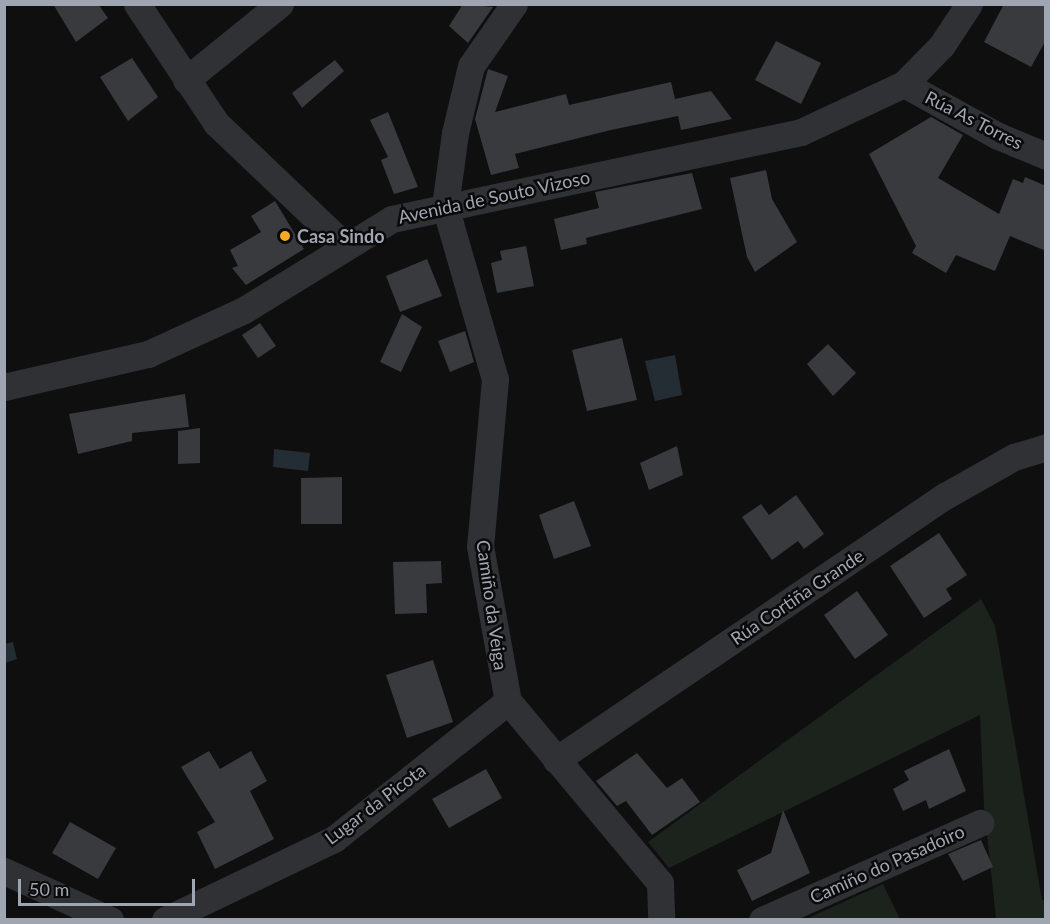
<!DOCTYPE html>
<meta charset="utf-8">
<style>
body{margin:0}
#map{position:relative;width:1050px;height:924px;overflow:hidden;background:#0f0f10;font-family:Lato,sans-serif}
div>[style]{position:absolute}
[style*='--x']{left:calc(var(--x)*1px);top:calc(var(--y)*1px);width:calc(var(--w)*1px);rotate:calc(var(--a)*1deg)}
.green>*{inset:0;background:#1b231c}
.water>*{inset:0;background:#252d34}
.building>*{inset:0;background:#383a3d}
.minor>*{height:27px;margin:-13.5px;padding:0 13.5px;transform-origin:13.5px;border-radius:13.5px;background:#303135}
.dots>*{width:16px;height:16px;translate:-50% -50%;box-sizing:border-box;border:3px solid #0a0a0b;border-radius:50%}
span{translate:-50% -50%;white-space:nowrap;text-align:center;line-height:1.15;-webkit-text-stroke:5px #0a0a0b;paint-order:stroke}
.street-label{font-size:18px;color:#9fa5b1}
.poi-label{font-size:18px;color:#9fa5b1;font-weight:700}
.left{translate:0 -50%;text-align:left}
.frame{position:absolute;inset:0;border:6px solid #9fa5b1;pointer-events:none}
.scale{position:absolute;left:18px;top:879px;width:177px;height:27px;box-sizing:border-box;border:3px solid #9fa5b1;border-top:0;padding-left:8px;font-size:18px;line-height:21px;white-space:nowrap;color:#9fa5b1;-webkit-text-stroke:4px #0a0a0b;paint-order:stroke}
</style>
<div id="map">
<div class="green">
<i style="clip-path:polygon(981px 599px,995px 626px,1042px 900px,1045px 900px,1045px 919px,996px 919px,984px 806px,980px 715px,669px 868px,648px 842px)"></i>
<i style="clip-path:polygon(883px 884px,900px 919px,806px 919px)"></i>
</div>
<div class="water">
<i style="clip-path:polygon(675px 355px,682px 395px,655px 401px,645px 361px)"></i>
<i style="clip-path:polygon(274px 449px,310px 453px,308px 471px,273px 467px)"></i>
<i style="clip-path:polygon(13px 642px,17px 659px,5px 663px,5px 644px)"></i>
</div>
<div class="building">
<i style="clip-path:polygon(53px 4px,98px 4px,108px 18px,76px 42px)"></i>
<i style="clip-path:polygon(463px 4px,493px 7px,468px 43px,449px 26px)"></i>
<i style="clip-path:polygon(1004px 4px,1046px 4px,1046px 40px,1031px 67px,984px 42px)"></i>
<i style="clip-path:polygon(776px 41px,821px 63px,801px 104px,755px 80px)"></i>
<i style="clip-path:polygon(132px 58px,158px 97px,128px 121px,100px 77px)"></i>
<i style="clip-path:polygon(335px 60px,344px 71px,302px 108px,292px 93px)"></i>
<i style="clip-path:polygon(488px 69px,508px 76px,495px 112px,566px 94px,569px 105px,671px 82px,675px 99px,711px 91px,732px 119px,681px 130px,678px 116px,611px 130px,515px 154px,519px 168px,491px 175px,475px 119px)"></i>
<i style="clip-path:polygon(388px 112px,418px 187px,394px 194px,381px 160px,388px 157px,370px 120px)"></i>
<i style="clip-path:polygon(931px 117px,963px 135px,938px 178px,999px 214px,1013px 179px,1023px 183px,1025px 177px,1046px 186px,1046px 251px,1010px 236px,995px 271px,956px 255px,946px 273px,912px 253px,916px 246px,869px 154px)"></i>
<i style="clip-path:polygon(766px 170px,772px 199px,797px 242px,755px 272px,747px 257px,730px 178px)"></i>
<i style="clip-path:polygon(692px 173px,702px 209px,586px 238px,587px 244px,561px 250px,554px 219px,599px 208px,595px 192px)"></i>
<i style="clip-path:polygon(275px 201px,304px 249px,246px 285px,232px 268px,238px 266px,230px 250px,261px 232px,251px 216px)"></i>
<i style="clip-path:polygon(526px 246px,534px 286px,497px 293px,491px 263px,502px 260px,500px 251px)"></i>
<i style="clip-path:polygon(427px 259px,442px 296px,400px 312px,386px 276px)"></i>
<i style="clip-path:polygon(402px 314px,422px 327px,401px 372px,380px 362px)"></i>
<i style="clip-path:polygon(260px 323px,276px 346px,258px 358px,242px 335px)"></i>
<i style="clip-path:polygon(465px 331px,474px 362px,450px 372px,438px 341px)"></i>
<i style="clip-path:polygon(622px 338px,637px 400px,587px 411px,572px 350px)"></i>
<i style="clip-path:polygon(828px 344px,856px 373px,833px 396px,807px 364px)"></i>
<i style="clip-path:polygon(185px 394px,189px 427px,132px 433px,132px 441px,78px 454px,69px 414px)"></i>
<i style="clip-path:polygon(200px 428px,200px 463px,178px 464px,178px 431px)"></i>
<i style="clip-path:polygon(677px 446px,683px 475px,649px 490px,640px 463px)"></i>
<i style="clip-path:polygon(342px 477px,342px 524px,301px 524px,301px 478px)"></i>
<i style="clip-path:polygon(796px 495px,824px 534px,804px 549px,798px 541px,772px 560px,742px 517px,761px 504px,769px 515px)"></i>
<i style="clip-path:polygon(574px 501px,591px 546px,554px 559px,539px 515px)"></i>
<i style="clip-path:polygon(939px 533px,967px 575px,946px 589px,952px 599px,924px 618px,890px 566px)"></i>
<i style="clip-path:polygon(441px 561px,442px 583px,426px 584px,427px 613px,395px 614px,393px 562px)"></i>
<i style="clip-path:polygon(857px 591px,888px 635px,855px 659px,824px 615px)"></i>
<i style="clip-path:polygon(433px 660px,453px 722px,407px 738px,386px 675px)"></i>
<i style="clip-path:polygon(949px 749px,966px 791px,929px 809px,926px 800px,903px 811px,893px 789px,909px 780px,904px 771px)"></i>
<i style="clip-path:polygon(209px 751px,220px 769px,251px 751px,267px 781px,250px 791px,274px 839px,215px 869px,197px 832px,215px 822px,181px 767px)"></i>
<i style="clip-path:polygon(637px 753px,667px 788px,682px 778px,700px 802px,652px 835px,626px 801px,617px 806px,596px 781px)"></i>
<i style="clip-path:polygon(486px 769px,502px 798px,449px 828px,432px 799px)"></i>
<i style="clip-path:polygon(783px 810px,810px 873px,752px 901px,737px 870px,771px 853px)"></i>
<i style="clip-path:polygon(70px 822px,116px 848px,98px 879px,52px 853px)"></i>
<i style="clip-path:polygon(981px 840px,993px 867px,963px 881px,948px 854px)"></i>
</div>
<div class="minor">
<i style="--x:137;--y:4;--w:143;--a:56.4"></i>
<i style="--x:216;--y:123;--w:178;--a:43.6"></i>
<i style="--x:514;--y:4;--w:75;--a:124.7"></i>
<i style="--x:471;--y:66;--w:69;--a:103.4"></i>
<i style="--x:455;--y:133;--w:74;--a:97.8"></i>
<i style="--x:445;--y:206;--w:180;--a:73.9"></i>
<i style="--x:495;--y:379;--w:168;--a:95.1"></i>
<i style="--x:480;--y:546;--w:158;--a:79.8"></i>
<i style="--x:508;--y:701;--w:237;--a:50.1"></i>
<i style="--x:660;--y:883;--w:37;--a:88"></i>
<i style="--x:186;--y:80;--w:121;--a:-39"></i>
<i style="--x:904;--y:84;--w:105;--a:29"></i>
<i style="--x:996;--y:135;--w:54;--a:22.8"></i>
<i style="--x:4;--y:387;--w:148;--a:-12.9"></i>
<i style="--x:148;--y:354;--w:106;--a:-24.6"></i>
<i style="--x:244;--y:310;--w:174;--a:-31.6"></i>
<i style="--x:392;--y:219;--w:418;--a:-12"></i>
<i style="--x:801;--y:132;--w:114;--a:-25"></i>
<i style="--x:904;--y:84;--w:54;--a:-45.7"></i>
<i style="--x:942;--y:45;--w:49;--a:-56.6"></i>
<i style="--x:556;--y:760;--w:470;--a:-34.2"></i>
<i style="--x:945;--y:496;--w:79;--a:-29.5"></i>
<i style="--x:1014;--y:457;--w:34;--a:-17"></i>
<i style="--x:4;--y:871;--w:117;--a:24.8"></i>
<i style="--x:165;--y:920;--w:187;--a:-25.6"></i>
<i style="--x:334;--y:839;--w:222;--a:-38.4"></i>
<i style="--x:762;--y:920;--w:239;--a:-24"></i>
</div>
<div class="dots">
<i style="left:285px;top:236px;background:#f4ab23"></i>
</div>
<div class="street-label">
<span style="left:974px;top:120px;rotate:27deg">Rúa As Torres</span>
<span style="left:494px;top:197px;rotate:-12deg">Avenida de Souto Vizoso</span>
<span style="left:797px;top:597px;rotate:-34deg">Rúa Cortiña Grande</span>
<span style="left:492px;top:605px;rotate:82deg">Camiño da Veiga</span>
<span style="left:375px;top:804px;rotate:-37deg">Lugar da Picota</span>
<span style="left:887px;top:864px;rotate:-24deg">Camiño do Pasadoiro</span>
</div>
<div class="poi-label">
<span class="left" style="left:297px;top:236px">Casa Sindo</span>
</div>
<div class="frame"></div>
<div class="scale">50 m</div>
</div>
